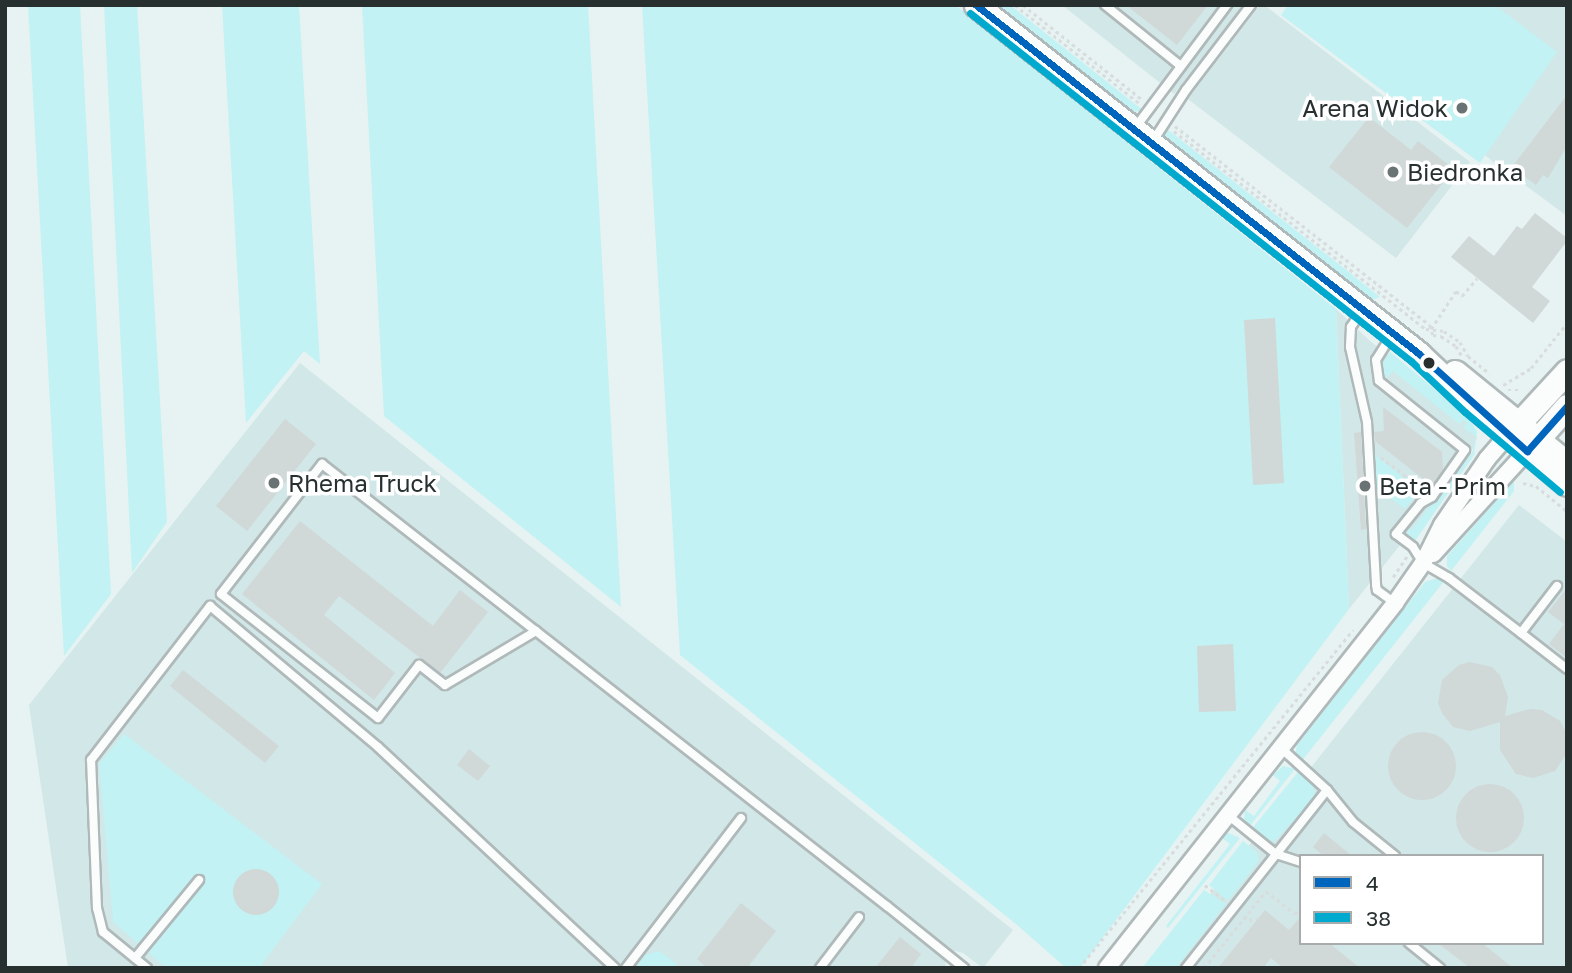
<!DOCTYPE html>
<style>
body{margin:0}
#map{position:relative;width:1572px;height:973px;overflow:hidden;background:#e7f2f2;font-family:"Golos Text",sans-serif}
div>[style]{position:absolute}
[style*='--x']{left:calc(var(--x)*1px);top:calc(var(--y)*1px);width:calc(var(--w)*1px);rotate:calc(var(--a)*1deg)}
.built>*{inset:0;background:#d2e7e7}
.green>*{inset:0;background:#c2f2f3}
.building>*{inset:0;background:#d0d8d8}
.round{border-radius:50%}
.path>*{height:2.5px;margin-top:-1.25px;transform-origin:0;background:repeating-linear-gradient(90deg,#d8dcdc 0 3.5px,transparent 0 7px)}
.roads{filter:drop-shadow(2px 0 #b0b9b9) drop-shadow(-2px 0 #b0b9b9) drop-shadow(0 2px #b0b9b9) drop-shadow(0 -2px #b0b9b9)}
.lane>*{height:8px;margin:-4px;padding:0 4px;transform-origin:4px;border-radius:4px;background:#fbfdfd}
.street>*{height:16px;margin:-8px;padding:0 8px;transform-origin:8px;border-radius:8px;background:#fbfdfd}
.secondary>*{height:23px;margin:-11.5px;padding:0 11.5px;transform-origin:11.5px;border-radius:11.5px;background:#fbfdfd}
.bus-1>*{height:7px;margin:-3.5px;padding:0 3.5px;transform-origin:3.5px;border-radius:3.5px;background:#0065bd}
.bus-2>*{height:7px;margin:-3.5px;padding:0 3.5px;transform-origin:3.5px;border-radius:3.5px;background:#00a9ce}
.dots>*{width:19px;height:19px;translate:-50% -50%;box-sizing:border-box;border:4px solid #fff;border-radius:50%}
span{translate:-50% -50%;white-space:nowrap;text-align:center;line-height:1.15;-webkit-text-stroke:7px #fff;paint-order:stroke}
.poi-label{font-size:24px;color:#272f2f}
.right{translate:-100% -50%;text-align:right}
.left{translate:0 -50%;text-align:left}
.frame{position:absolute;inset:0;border:7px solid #272f2f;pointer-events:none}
.legend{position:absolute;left:1299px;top:854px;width:245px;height:91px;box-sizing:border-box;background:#fff;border:2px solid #a9acac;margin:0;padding:9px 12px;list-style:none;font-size:21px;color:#272f2f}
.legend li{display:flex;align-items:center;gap:14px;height:35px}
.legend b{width:35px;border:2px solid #a9acac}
</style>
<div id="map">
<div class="built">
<i style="clip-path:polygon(1062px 5px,1243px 5px,1174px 94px)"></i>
<i style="clip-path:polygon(1260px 5px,1264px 5px,1470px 162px,1396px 258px,1188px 99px)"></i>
<i style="clip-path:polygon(1295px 5px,1567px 5px,1567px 216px,1491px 160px)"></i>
<i style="clip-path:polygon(1336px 309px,1370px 341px,1469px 419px,1477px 438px,1468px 460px,1349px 609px)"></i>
<i style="clip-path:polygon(300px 363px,1013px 930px,983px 968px,963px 953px,955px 951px,945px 963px,947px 968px,68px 968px,29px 705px)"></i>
<i style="clip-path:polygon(evenodd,1519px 505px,1567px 542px,1567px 968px,1152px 968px,1519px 505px,1301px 856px,1542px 856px,1542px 943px,1301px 943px,1301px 856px)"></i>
</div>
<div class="green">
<i style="clip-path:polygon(28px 5px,80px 5px,111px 594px,64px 656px)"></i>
<i style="clip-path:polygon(104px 5px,137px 5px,167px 522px,132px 573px)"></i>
<i style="clip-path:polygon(222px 5px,299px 5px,320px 364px,304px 351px,246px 423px)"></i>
<i style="clip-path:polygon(362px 5px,588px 5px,621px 607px,384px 416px)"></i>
<i style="clip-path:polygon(642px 5px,955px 5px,1336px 309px,1349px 609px,1080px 968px,1066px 968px,1016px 924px,680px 655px)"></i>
<i style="clip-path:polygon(990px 5px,1010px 5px,1144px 111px,1128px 112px)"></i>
<i style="clip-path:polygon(1288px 5px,1495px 5px,1557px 52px,1480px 163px,1281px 15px)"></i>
<i style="clip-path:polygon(1167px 129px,1345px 269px,1380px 297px,1368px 301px,1166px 143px,1164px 136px)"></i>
<i style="clip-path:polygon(1390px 352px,1469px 418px,1477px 432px,1474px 455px,1415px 541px,1409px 537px,1405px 528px,1411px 530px,1472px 453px,1476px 437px,1463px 427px,1467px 423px,1463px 420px,1459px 424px,1393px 371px,1385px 380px,1382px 364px)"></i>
<i style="clip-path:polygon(1375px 455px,1420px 490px,1405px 509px,1376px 487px)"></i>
<i style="clip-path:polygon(1514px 481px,1514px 491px,1451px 571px,1447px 566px,1447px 556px)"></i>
<i style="clip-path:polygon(1437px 578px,1445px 580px,1301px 762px,1295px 755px,1297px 745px,1425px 582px)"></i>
<i style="clip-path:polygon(124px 734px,322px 884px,259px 968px,166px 968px,113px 922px,99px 764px)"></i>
<i style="clip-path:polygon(1283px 766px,1295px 769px,1249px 827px,1244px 820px,1245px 810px,1254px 816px,1280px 781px,1273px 775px)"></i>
<i style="clip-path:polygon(1298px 772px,1314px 784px,1315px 800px,1298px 821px,1291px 823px,1275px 841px,1267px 841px,1251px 830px)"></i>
<i style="clip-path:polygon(1228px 833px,1240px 838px,1168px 928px,1166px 926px,1230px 844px,1222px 838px)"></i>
<i style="clip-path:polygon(1243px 841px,1257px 852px,1259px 861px,1228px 901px,1209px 885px)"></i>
<i style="clip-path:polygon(1204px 890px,1226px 904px,1176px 968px,1142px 968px)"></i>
<i style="clip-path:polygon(659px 951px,677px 964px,673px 968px,636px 968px,645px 955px)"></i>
</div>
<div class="building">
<i style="clip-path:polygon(1126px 5px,1208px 5px,1177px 45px)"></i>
<i style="clip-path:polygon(1567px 95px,1567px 146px,1548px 178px,1543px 175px,1536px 185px,1512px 167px)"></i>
<i style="clip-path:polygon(1369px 117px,1411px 150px,1418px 141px,1454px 169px,1407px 228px,1329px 167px)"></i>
<i style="clip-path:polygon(1535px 213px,1567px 238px,1567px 241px,1532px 287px,1550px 301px,1533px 323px,1451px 257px,1469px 236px,1494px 256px,1517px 226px,1522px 229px)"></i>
<i style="clip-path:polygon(1275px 318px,1284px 483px,1253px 485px,1244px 320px)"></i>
<i style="clip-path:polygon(1383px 407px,1442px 452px,1443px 470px,1432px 486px,1375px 441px,1374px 432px,1384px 431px)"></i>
<i style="clip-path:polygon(285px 419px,316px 444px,247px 531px,216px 506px)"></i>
<i style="clip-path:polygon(1361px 432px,1366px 529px,1361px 530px,1354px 433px)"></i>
<i style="clip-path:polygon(300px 521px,433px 626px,460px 590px,488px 612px,440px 673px,339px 596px,324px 615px,395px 673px,374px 700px,242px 594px)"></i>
<i style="clip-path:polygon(1567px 588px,1567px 658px,1549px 644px,1564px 624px,1548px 612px)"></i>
<i style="clip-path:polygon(1233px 644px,1236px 711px,1199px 712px,1197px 646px)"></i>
<i style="clip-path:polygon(1470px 662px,1492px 667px,1500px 675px,1508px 697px,1505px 716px,1530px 709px,1542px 710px,1560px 721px,1567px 734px,1567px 753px,1555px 771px,1533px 778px,1516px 774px,1500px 750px,1500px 722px,1470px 731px,1453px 727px,1442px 713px,1438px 703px,1442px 680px,1459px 665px)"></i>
<i style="clip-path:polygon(183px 670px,279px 746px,265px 763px,170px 686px)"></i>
<i class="round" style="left:1388px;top:732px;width:68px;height:68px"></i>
<i style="clip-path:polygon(469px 749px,490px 766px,478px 781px,457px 765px)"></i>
<i class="round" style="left:1456px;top:784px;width:68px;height:68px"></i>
<i style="clip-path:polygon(1324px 833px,1352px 856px,1324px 856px,1313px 847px)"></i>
<i class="round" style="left:233px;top:869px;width:46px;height:46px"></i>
<i style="clip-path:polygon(741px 903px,776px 931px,747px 968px,707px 968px,697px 959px)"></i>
<i style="clip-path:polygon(1265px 910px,1289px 930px,1301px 916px,1301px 943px,1329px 943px,1360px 968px,1283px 968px,1271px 958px,1263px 968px,1218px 968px)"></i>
<i style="clip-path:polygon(900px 937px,921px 954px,911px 968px,875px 968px)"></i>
<i style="clip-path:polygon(1438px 943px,1482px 943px,1513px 968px,1470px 968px)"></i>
</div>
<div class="path">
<i style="--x:1015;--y:5;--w:158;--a:38.3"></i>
<i style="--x:1023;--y:5;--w:153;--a:38.4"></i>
<i style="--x:1175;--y:126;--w:323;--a:38"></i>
<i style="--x:1430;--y:325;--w:10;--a:73"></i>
<i style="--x:1433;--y:335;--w:8;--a:7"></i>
<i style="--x:1441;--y:336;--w:18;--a:34"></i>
<i style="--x:1456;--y:346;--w:12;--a:59"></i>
<i style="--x:1174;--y:131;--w:320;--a:38.2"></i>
<i style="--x:1426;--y:329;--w:18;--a:6"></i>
<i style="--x:1444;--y:331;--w:19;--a:35"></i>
<i style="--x:1460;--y:342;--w:16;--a:60"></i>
<i style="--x:1468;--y:356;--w:28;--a:39"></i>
<i style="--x:1431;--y:329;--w:45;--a:-56.7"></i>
<i style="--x:1456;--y:291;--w:8;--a:40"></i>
<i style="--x:1462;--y:296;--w:23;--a:-50"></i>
<i style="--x:1503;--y:385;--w:33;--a:-31"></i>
<i style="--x:1531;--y:368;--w:58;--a:-51.3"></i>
<i style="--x:1508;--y:390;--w:14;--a:0"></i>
<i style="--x:1381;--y:457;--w:52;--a:38"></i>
<i style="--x:1523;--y:483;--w:13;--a:13"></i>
<i style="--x:1536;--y:486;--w:40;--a:39"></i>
<i style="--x:1393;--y:577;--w:25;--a:-56"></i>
<i style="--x:1205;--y:885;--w:24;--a:38"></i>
<i style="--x:1244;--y:916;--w:6;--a:39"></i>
<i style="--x:1249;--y:920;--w:8;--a:-14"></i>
<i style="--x:1079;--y:968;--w:435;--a:-51"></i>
<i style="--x:1204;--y:968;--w:99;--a:-51.2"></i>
<i style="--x:1266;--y:891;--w:37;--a:38"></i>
<i style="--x:1295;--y:914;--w:9;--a:-49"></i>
</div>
<div class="roads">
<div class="lane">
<i style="--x:1105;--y:5;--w:97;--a:38.8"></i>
<i style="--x:1135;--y:128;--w:154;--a:-53.2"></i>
<i style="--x:1153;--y:141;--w:61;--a:-57.1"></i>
<i style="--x:1186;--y:90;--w:107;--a:-52.6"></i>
<i style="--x:1361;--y:312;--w:18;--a:124"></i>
<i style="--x:1351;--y:327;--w:20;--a:93"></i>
<i style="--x:1350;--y:347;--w:77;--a:77.2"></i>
<i style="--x:1367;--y:422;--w:163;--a:86.8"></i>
<i style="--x:1376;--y:585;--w:5;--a:79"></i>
<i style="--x:1377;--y:590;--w:22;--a:36"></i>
<i style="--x:1391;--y:336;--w:28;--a:122"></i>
<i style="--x:1376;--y:360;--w:21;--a:82"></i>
<i style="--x:1379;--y:381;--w:110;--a:38.7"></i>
<i style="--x:1465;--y:450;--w:57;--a:125.1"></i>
<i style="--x:1432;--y:497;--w:13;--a:151"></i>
<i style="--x:1421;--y:503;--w:40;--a:129"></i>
<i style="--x:1396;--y:534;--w:21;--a:37"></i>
<i style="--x:1413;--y:547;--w:19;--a:58"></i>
<i style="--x:1423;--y:563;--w:30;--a:30"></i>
<i style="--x:1449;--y:578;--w:91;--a:37.4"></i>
<i style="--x:1557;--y:586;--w:59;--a:127.5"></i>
<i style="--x:1521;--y:633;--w:58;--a:38"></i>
<i style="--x:536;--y:631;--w:106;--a:149.3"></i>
<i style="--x:445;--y:685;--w:33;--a:-142"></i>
<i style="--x:419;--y:665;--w:67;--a:127.7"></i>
<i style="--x:378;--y:718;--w:200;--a:-141.7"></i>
<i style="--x:221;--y:594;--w:165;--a:-52.2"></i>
<i style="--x:322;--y:464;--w:271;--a:38"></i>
<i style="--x:536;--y:631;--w:446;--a:38.1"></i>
<i style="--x:887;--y:906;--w:99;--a:38.8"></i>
<i style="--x:1282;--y:749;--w:61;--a:42.3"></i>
<i style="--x:1327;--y:790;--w:41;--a:50.9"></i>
<i style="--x:1353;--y:822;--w:54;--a:39"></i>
<i style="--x:1229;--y:816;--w:60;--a:39"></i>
<i style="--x:1276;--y:854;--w:26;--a:18"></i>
<i style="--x:1409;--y:943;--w:40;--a:39"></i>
<i style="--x:135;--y:958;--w:101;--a:-50.6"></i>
<i style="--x:147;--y:968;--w:57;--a:-140.7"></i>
<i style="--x:103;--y:932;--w:25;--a:-104"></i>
<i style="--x:97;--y:908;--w:148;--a:-92.3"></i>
<i style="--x:91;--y:760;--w:195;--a:-52.3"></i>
<i style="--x:210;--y:606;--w:219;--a:40"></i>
<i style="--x:378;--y:747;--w:324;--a:43"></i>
<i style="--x:626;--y:968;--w:189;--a:-52.5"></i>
<i style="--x:820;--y:968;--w:64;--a:-52.6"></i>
<i style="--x:1186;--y:968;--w:227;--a:-51.6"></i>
</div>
<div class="street">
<i style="--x:1433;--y:554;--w:139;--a:-47.6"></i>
<i style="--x:1107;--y:968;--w:465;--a:-51.7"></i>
<i style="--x:1395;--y:603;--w:49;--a:-55"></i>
<i style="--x:1423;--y:563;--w:42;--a:-63.4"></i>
<i style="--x:1442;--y:525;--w:80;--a:-55.7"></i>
<i style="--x:1487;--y:459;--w:32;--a:-49"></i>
</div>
<div class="secondary">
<i style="--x:976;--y:5;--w:563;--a:38.21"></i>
<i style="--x:1418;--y:353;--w:74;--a:43.4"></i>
<i style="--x:1472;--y:404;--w:124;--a:40.1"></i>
<i style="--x:1455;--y:372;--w:144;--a:39.1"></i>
<i style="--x:1510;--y:433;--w:84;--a:-47.4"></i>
<i style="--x:1529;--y:449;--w:57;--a:-48.5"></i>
</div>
</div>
<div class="bus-1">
<i style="--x:976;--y:5;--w:563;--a:38.21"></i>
<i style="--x:1418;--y:353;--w:147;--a:42"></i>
<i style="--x:1527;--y:451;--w:60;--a:-48.4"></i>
</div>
<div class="bus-2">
<i style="--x:970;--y:13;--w:562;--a:38.28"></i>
<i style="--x:1411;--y:361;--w:74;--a:43.4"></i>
<i style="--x:1465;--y:412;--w:124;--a:40.1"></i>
</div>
<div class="dots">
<i style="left:1462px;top:108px;background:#6a7373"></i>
<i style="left:1393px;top:172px;background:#6a7373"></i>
<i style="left:1429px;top:363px;background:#272f2f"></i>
<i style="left:274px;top:483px;background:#6a7373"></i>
<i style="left:1365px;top:486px;background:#6a7373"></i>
</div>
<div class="poi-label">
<span class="right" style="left:1448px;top:108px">Arena Widok</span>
<span class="left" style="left:1407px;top:172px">Biedronka</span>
<span class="left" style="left:288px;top:483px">Rhema Truck</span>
<span class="left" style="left:1379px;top:486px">Beta - Prim</span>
</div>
<div class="frame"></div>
<ul class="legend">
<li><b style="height:9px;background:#0065bd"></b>4</li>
<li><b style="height:9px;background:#00a9ce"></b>38</li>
</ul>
</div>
